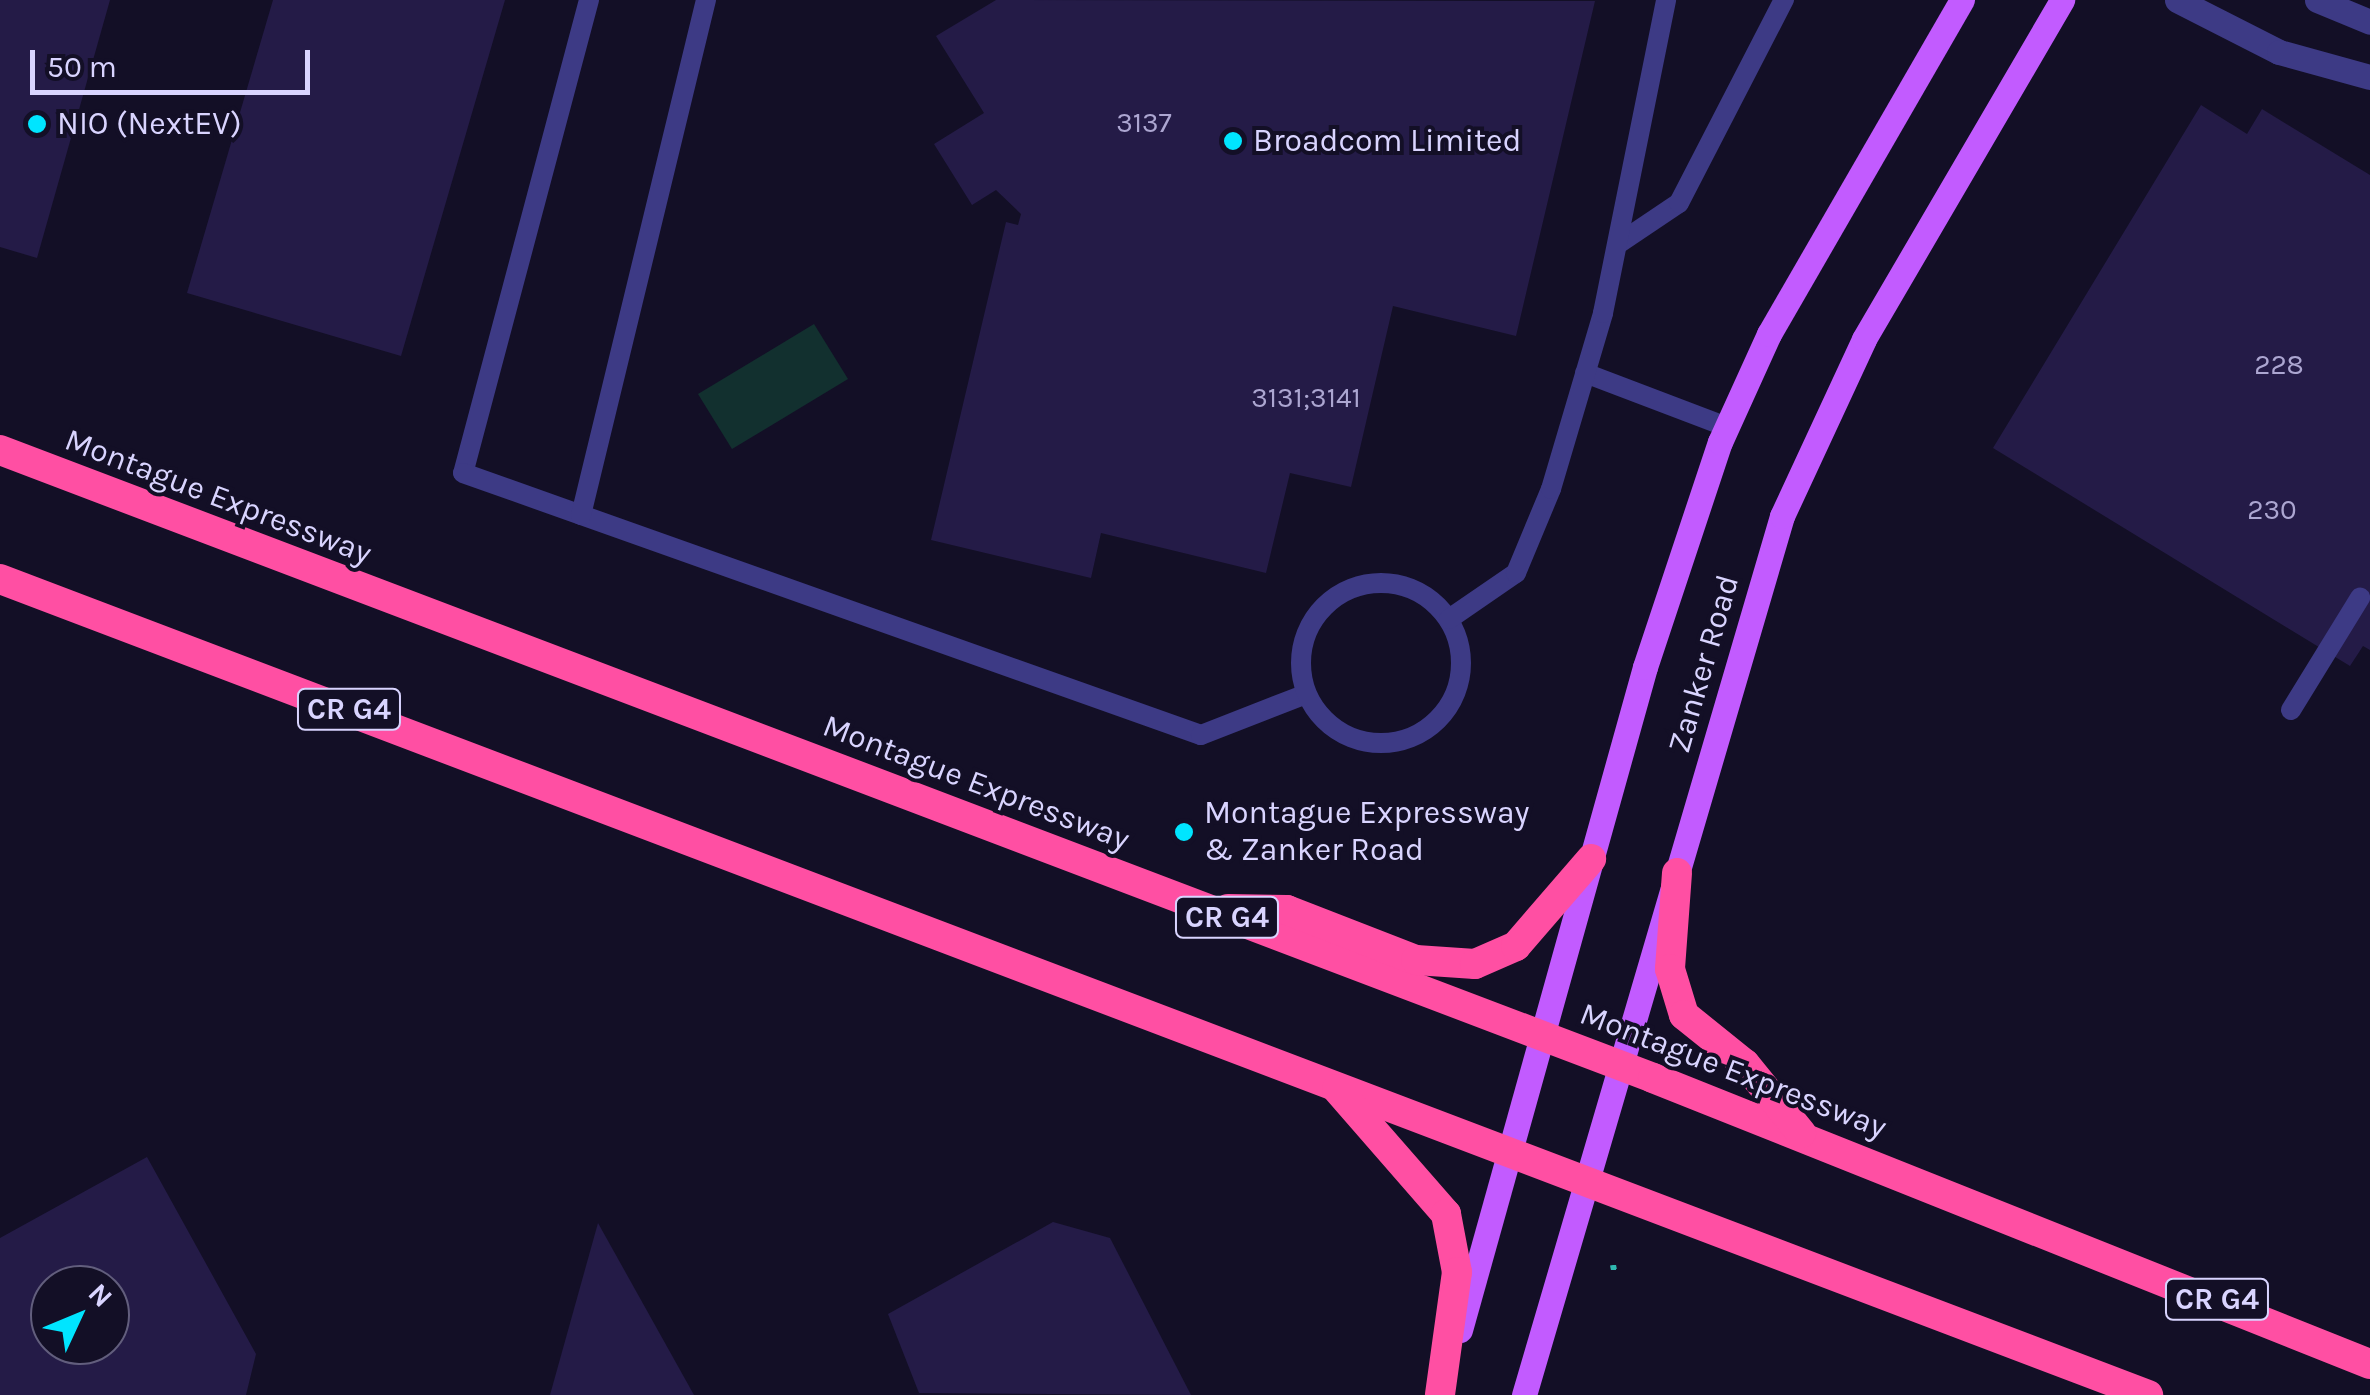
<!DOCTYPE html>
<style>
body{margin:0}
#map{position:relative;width:2370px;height:1395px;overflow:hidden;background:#130f26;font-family:Karla,sans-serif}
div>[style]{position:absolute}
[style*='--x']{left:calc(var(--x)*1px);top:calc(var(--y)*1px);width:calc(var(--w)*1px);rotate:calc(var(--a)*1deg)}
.green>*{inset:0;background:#12302f}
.building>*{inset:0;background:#241b47}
.path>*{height:6px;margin-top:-3px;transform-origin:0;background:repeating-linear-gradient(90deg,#2fb8b0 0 5px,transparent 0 13px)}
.lane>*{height:20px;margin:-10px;padding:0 10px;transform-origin:10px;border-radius:10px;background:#3d3a85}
.lane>.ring{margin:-10px;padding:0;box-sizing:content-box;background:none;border:20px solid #3d3a85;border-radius:50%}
.street>*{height:25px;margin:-12.5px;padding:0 12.5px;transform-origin:12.5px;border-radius:12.5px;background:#3d3a85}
.primary>*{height:25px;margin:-12.5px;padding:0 12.5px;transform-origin:12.5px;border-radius:12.5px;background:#c25bff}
.highway>*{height:30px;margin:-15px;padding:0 15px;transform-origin:15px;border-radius:15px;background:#ff4fa3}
.dots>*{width:28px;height:28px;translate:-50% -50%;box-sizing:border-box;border:5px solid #130f26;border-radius:50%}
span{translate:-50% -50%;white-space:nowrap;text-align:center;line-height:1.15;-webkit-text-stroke:8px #130f26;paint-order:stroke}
.number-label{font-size:28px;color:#aca6d1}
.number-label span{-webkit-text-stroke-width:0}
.shield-label span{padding:2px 8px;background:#130f26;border:2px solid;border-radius:8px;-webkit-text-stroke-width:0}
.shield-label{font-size:30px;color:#d9d4ff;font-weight:700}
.poi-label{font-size:32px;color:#d9d4ff}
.left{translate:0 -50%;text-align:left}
.street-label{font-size:32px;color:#d9d4ff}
.north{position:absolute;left:30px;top:1265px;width:100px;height:100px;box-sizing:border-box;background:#130f26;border:2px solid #625e7d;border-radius:50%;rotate:46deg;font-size:28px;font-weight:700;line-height:40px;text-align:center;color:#d9d4ff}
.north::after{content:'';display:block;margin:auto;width:35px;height:45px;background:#00e5ff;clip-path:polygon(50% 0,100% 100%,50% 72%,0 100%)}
.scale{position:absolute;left:30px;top:50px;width:280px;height:45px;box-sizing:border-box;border:5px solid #d9d4ff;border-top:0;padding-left:12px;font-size:30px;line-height:35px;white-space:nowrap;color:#d9d4ff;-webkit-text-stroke:8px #130f26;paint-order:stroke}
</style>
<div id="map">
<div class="green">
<i style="clip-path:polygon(814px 324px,848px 379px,732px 449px,698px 394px)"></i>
</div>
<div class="building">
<i style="clip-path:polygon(0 0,110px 0,37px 258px,0 247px)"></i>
<i style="clip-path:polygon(273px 0,505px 0,401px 356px,187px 293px)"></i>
<i style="clip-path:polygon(996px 0,1595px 1px,1516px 336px,1393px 306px,1351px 487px,1290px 473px,1266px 573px,1101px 533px,1091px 578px,931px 540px,1006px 222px,1018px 225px,1021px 214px,996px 190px,972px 205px,934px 144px,984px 113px,936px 36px)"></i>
<i style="clip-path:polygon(2201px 105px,2247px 134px,2262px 109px,2370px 175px,2370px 650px,2363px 646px,2350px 666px,1993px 448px)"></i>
<i style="clip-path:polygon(evenodd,147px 1157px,256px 1354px,246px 1395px,0 1395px,0 1238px,147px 1157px,50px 1285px,110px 1285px,110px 1345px,50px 1345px,50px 1285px)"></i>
<i style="clip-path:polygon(1053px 1222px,1110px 1238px,1191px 1395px,919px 1393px,888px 1314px)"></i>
<i style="clip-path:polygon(598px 1223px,694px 1395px,550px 1395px)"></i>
</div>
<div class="path">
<i style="--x:1613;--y:1265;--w:10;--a:79"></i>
</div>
<div class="lane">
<i style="--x:589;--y:0;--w:489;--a:104.9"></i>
<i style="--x:463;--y:473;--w:783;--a:19.55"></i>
<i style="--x:1201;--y:735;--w:113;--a:-21.3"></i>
<i style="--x:1618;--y:244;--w:73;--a:-33.9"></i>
<i style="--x:1679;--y:203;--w:229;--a:-62.7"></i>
<i style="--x:1585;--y:373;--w:152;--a:20.8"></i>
<i style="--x:581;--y:515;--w:530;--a:-76.36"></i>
<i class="ring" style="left:1301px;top:583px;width:140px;height:140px"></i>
<i style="--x:1449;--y:619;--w:81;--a:-34.5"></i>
<i style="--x:1516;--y:573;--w:91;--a:-67.4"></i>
<i style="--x:1551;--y:489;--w:184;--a:-73.5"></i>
<i style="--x:1603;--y:313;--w:319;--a:-78.6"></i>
<i style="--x:2291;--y:710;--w:132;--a:-58.4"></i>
</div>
<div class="street">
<i style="--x:2177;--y:0;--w:114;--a:27"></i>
<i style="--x:2279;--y:52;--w:94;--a:15.4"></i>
<i style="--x:2317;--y:0;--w:57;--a:22.5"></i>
</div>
<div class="primary">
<i style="--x:1460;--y:1330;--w:688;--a:-74.41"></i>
<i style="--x:1645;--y:667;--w:237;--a:-71.6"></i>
<i style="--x:1720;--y:442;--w:119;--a:-65.6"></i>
<i style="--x:1769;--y:334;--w:386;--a:-60"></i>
<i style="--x:1524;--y:1395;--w:916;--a:-73.64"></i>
<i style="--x:1782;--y:516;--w:195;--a:-65.1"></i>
<i style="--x:1864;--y:339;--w:393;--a:-59.7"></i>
</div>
<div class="highway">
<i style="--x:0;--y:450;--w:1768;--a:20.8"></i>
<i style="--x:1653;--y:1078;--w:772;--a:21.75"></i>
<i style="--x:0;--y:579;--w:2298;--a:20.8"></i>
<i style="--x:1677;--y:873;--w:96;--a:94.2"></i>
<i style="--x:1670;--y:969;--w:48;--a:73.1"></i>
<i style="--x:1684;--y:1015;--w:78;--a:38.8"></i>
<i style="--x:1745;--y:1064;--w:89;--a:50.9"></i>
<i style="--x:1228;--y:909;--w:59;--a:1"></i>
<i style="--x:1287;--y:910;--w:138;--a:21.2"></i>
<i style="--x:1416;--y:960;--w:59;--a:3.9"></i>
<i style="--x:1475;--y:964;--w:45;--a:-23.7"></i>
<i style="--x:1516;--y:946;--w:115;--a:-49.2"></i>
<i style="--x:1337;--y:1089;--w:166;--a:48.9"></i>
<i style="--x:1446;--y:1214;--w:59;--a:79.3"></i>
<i style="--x:1457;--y:1272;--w:124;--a:97.9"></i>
</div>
<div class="dots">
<i style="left:37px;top:124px;background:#00e5ff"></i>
<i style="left:1233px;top:141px;background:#00e5ff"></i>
<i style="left:1184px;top:832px;background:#00e5ff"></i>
</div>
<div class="number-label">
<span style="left:1144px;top:123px">3137</span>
<span style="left:2279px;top:365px">228</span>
<span style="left:1306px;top:398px">3131;3141</span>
<span style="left:2272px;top:510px">230</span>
</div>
<div class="shield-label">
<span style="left:349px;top:709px">CR G4</span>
<span style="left:1227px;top:917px">CR G4</span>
<span style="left:2217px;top:1299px">CR G4</span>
</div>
<div class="poi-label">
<span class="left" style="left:57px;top:124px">NIO (NextEV)</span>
<span class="left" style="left:1253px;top:141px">Broadcom Limited</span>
<span class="left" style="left:1204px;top:832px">Montague Expressway<br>&amp; Zanker Road</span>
</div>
<div class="street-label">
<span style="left:218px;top:497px;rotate:21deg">Montague Expressway</span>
<span style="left:1704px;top:664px;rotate:-74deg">Zanker Road</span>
<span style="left:976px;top:783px;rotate:21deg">Montague Expressway</span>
<span style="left:1733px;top:1071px;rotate:21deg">Montague Expressway</span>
</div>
<div class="north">N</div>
<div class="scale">50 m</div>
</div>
